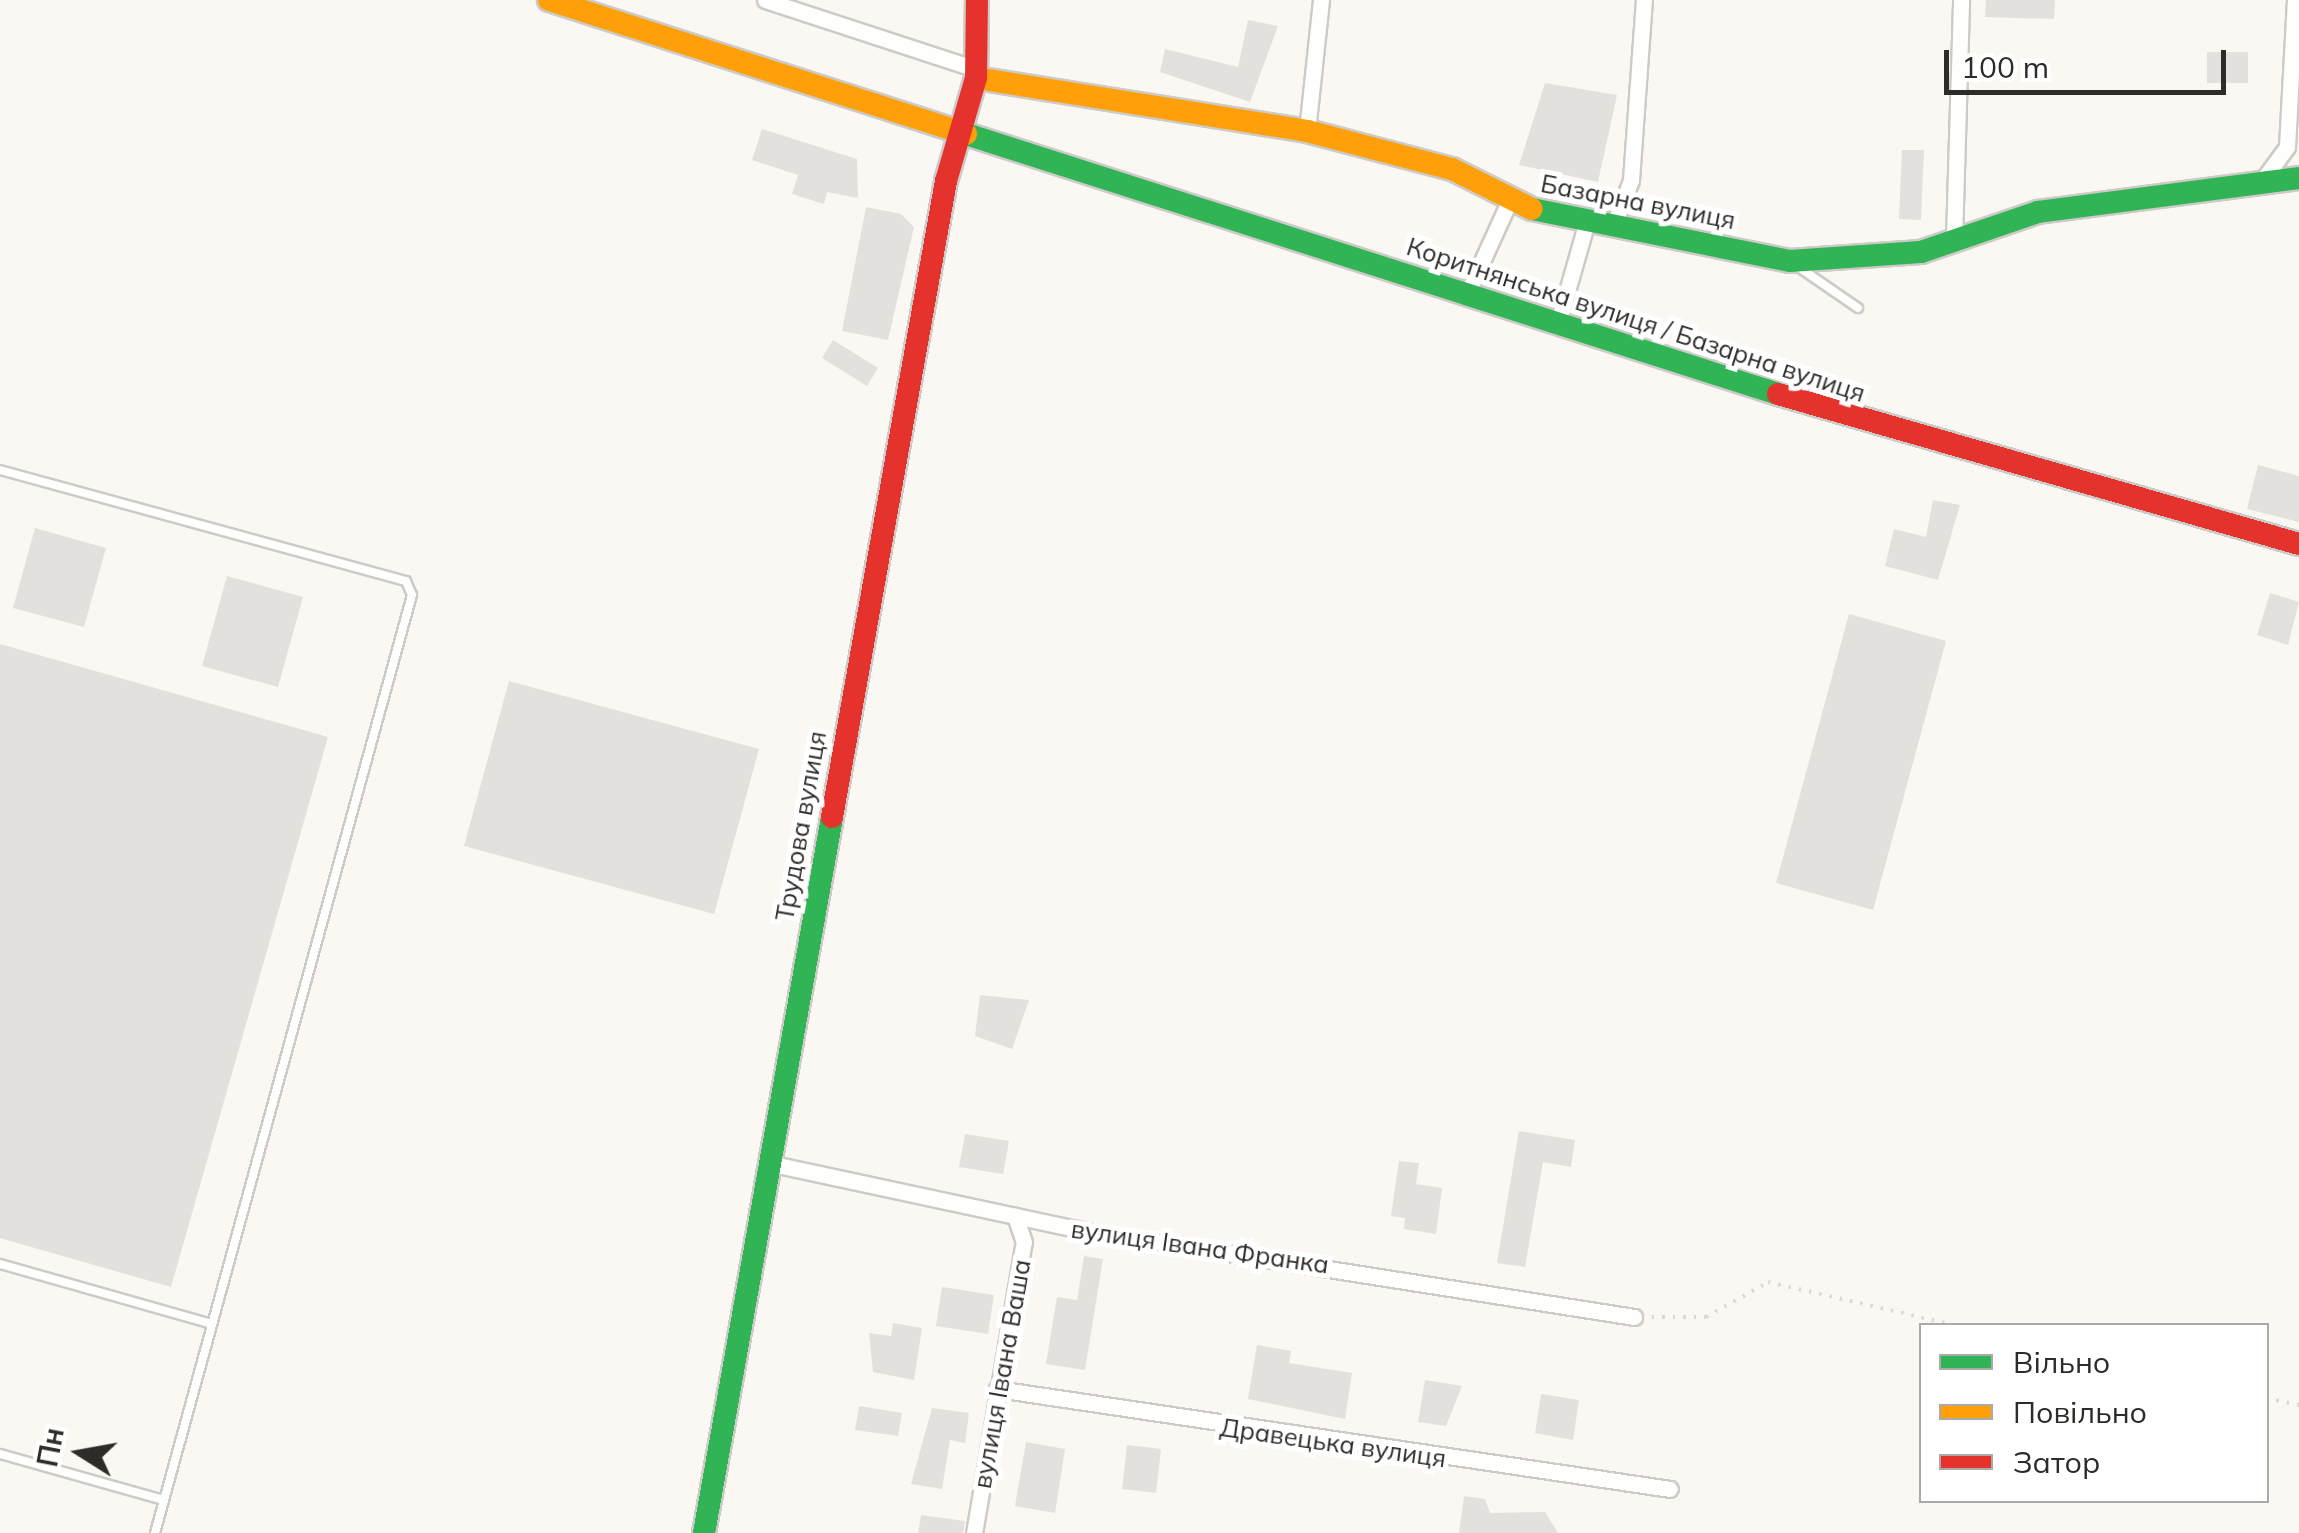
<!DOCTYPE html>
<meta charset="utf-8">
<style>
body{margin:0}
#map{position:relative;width:2299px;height:1533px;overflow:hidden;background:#fbf8f4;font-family:Mulish,sans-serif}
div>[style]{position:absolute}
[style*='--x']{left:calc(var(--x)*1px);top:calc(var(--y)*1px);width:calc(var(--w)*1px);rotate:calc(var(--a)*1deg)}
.building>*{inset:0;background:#e3e0dd}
.path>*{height:4px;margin-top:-2px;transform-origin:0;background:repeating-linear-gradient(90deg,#dad9d7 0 2.5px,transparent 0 10.5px)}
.roads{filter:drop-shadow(2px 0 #cdcbc7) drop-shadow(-2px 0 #cdcbc7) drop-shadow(0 2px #cdcbc7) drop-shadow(0 -2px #cdcbc7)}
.lane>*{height:8px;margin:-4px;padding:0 4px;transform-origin:4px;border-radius:4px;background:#fefefd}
.street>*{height:15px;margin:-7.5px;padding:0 7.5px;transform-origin:7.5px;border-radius:7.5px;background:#fefefd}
.fast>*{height:22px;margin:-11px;padding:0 11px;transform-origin:11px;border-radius:11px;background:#30b455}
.slow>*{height:22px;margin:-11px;padding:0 11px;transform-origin:11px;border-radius:11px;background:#ff9f0a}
.jam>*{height:22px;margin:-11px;padding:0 11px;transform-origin:11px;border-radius:11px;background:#e5322d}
span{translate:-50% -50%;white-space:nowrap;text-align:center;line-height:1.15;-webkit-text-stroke:10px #fff;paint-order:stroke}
.street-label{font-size:25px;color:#2e2b28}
.legend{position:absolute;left:1919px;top:1323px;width:350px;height:180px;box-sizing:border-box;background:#fff;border:2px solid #abaaa9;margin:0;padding:12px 18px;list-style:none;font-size:30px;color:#2e2b28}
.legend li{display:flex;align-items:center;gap:20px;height:50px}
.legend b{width:50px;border:2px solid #abaaa9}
.north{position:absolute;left:30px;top:1403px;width:100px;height:100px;-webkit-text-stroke:8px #fff;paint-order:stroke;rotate:281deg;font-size:28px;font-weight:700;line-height:40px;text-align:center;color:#2e2b28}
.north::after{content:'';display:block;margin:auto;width:35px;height:45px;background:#2e2b28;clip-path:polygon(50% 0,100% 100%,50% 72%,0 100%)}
.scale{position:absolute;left:1944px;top:50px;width:282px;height:45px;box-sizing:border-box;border:5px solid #2e2b28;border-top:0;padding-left:12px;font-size:30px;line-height:35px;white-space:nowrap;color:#2e2b28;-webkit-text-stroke:8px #fff;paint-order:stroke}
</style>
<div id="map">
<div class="building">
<i style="clip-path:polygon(1986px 0,2055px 0,2054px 19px,1985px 17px)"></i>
<i style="clip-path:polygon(1248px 20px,1278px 26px,1250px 102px,1160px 72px,1165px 49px,1238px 67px)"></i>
<i style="clip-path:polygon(2207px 52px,2248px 52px,2248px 83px,2207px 83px)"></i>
<i style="clip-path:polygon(1545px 83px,1617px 95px,1598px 182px,1519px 165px)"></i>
<i style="clip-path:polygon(762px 129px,857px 159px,858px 198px,827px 192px,824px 204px,792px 194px,798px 175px,752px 160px)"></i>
<i style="clip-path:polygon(1902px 150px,1924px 150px,1921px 220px,1899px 219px)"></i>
<i style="clip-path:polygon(866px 207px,901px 214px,914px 227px,888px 340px,842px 331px)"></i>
<i style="clip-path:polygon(833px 340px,878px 368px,867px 386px,822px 358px)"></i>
<i style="clip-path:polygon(2258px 465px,2299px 476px,2299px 522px,2247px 509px)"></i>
<i style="clip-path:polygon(1933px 500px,1960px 505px,1938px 580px,1885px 566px,1894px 529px,1926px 537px)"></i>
<i style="clip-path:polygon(35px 528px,106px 548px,84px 627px,13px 608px)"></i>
<i style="clip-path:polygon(227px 576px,303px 597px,278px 687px,202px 666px)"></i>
<i style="clip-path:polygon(2270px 593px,2299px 602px,2288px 645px,2257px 635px)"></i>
<i style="clip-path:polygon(1849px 614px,1946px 641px,1873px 910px,1776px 883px)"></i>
<i style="clip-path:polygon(0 644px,328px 737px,171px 1287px,0 1238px)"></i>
<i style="clip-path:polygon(509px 681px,759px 749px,714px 914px,464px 846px)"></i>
<i style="clip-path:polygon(980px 995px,1029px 1000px,1012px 1049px,975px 1036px)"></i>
<i style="clip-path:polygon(1519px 1131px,1575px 1140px,1571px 1167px,1543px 1162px,1525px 1267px,1497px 1263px)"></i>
<i style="clip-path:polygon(965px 1134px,1009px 1141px,1003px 1174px,959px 1167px)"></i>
<i style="clip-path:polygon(1399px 1161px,1419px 1163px,1416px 1184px,1442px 1188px,1436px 1234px,1404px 1229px,1405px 1218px,1391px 1216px)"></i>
<i style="clip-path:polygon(1084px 1256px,1103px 1259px,1085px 1370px,1046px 1364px,1057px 1297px,1077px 1300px)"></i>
<i style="clip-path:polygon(942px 1287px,994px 1295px,988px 1334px,936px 1326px)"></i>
<i style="clip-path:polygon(893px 1323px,922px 1328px,914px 1380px,873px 1372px,869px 1333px,891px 1336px)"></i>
<i style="clip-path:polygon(1257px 1345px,1291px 1351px,1289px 1363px,1352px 1373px,1345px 1419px,1248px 1399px)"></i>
<i style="clip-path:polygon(1425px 1380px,1462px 1386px,1446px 1426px,1418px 1422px)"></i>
<i style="clip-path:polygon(1541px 1394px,1579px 1400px,1573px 1440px,1535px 1433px)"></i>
<i style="clip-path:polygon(859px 1406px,902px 1413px,898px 1436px,855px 1430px)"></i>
<i style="clip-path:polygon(932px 1408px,969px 1413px,965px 1443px,950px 1440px,942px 1489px,911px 1484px)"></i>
<i style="clip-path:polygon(1026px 1442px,1065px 1449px,1055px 1513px,1015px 1506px)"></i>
<i style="clip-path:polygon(1127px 1445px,1161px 1449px,1156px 1493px,1122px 1489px)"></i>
<i style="clip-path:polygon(1464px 1496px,1485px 1499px,1490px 1513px,1545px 1512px,1558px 1533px,1459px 1533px)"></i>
<i style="clip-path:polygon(921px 1515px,965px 1521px,963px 1533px,918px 1533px)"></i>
</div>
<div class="path">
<i style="--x:1652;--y:1317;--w:54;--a:0"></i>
<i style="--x:1706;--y:1317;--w:71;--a:-29.4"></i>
<i style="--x:1768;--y:1282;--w:195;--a:13"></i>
<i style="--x:2266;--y:1398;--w:34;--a:12"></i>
</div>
<div class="roads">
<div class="lane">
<i style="--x:1797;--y:266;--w:74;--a:34.5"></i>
<i style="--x:0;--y:470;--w:421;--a:15.3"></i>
<i style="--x:406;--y:581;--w:15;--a:67"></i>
<i style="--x:412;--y:595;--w:973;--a:105.32"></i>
<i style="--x:0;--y:1264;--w:220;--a:15.8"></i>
<i style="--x:0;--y:1454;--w:170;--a:15.7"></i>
</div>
<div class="street">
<i style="--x:765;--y:0;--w:222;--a:18.1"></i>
<i style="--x:1307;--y:131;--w:132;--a:-83.9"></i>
<i style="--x:2262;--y:181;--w:42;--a:-53.7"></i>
<i style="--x:2287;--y:147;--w:147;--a:-86.9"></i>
<i style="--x:1613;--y:227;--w:50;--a:-69"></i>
<i style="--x:1631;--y:180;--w:180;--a:-85.9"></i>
<i style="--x:1954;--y:239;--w:239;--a:-88.3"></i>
<i style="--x:1467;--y:294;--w:99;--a:-65.5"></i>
<i style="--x:1558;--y:323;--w:106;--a:-74.1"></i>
<i style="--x:768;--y:1163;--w:319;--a:12.1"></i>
<i style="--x:1080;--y:1230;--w:561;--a:8.92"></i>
<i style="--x:997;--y:1389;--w:680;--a:8.45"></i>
<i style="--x:974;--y:1533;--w:295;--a:-80.3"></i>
<i style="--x:1024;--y:1242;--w:28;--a:-109"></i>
</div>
<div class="fast">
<i style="--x:966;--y:134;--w:853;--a:17.75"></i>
<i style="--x:1532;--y:209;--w:263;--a:11.4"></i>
<i style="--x:1790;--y:261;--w:131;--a:-3.9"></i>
<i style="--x:1921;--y:252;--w:124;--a:-18.9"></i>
<i style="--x:2038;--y:212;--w:263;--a:-7.4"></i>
<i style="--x:704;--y:1533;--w:727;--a:-79.86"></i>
</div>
<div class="slow">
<i style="--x:549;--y:0;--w:438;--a:17.8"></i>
<i style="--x:976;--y:78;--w:335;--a:9.1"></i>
<i style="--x:1307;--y:131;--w:150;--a:14.7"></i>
<i style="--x:1452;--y:169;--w:89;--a:26.6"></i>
</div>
<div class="jam">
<i style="--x:1778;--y:394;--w:542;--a:16.06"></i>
<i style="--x:832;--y:817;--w:646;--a:-79.84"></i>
<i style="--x:946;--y:181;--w:107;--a:-73.8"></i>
<i style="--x:976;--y:78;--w:78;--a:-89.3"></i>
</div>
</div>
<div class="street-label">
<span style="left:1638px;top:202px;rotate:11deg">Базарна вулиця</span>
<span style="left:1636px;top:320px;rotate:18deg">Коритнянська вулиця / Базарна вулиця</span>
<span style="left:801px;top:826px;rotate:-80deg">Трудова вулиця</span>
<span style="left:1200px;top:1247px;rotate:8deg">вулиця Івана Франка</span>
<span style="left:1002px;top:1374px;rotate:-80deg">вулиця Івана Ваша</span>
<span style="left:1333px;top:1443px;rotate:8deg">Дравецька вулиця</span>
</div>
<ul class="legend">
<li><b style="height:12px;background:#30b455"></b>Вільно</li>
<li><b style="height:12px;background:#ff9f0a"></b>Повільно</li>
<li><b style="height:12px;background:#e5322d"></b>Затор</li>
</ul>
<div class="north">Пн</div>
<div class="scale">100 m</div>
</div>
